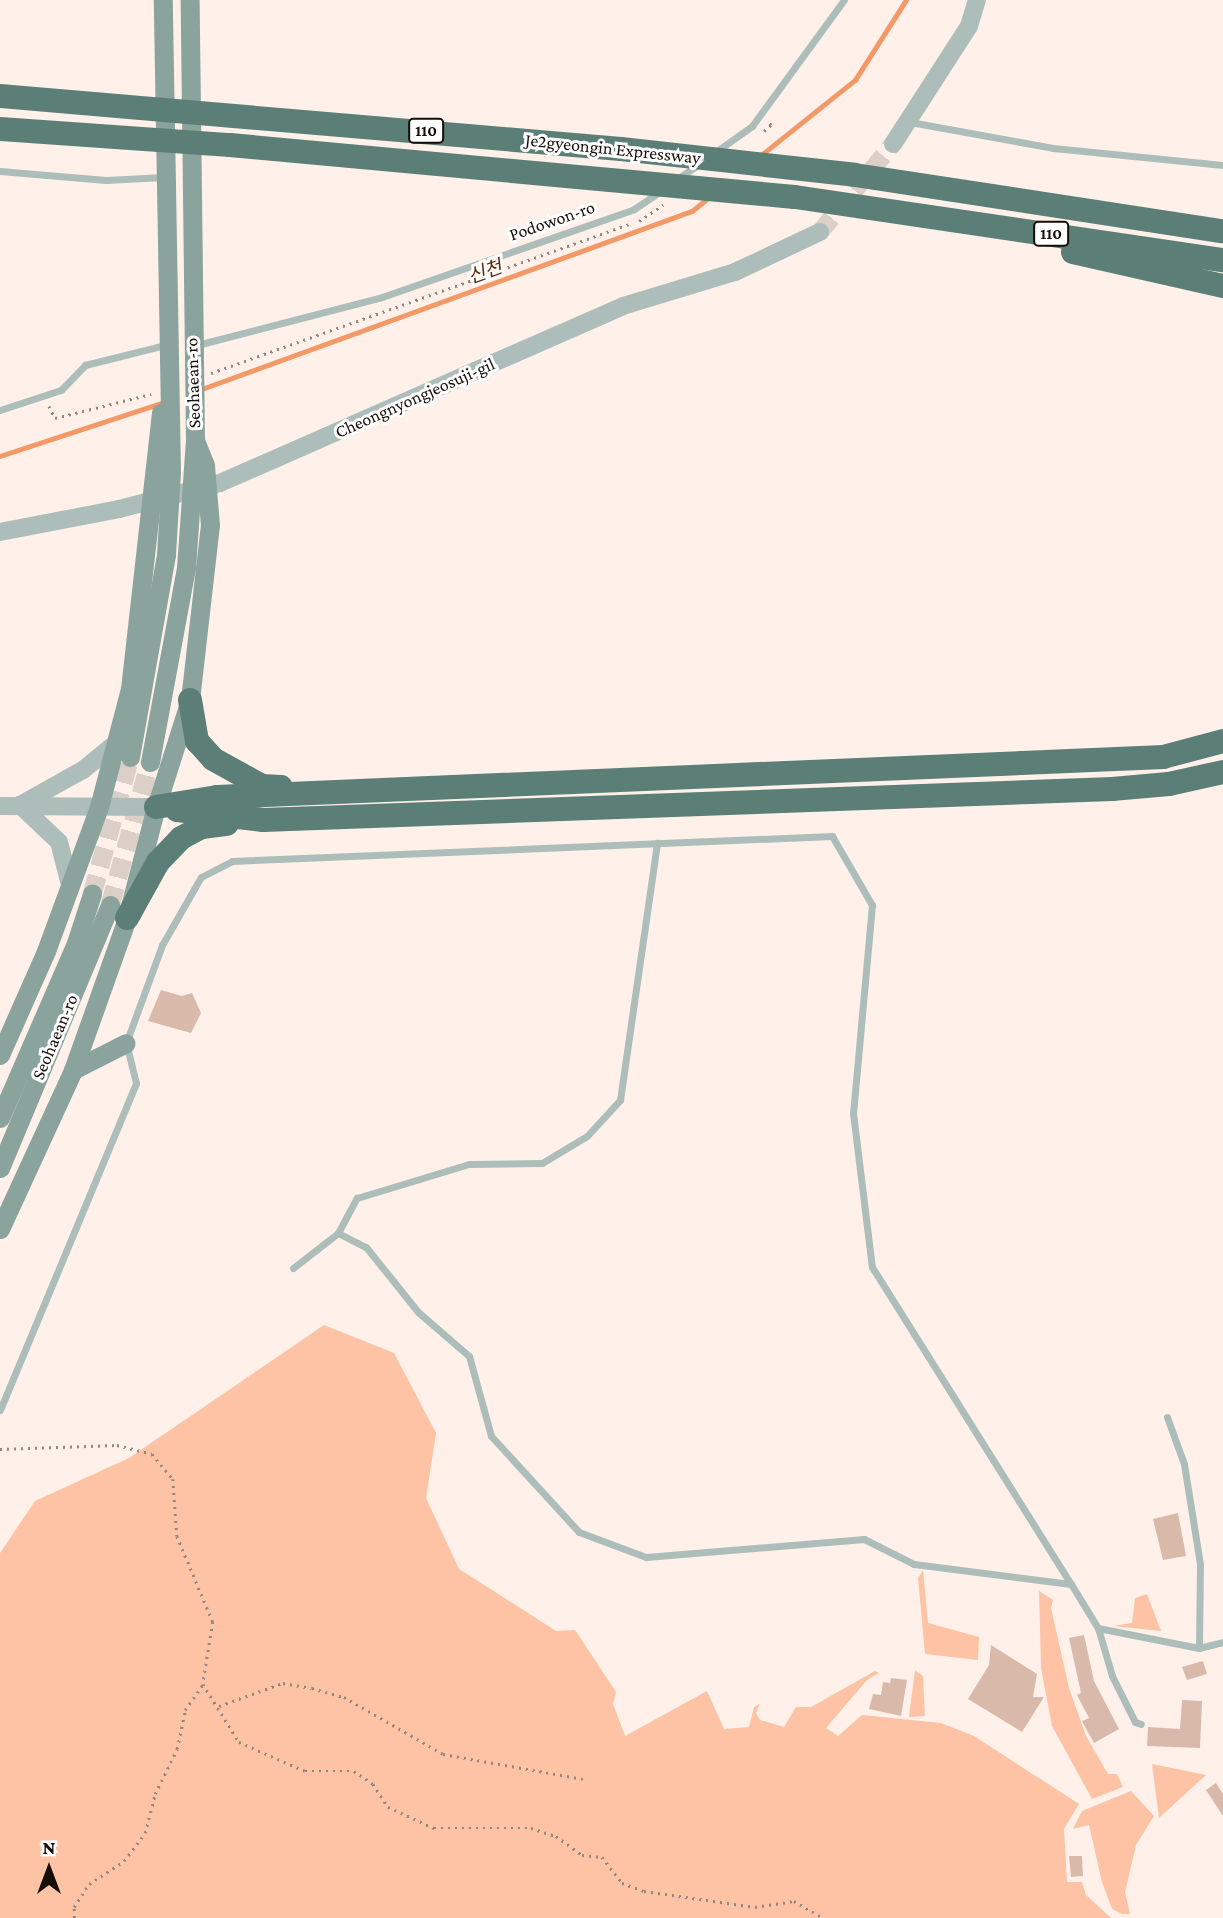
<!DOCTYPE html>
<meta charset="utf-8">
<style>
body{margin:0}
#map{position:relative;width:1223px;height:1918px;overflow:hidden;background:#fff1ea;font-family:"Crimson Pro","Noto Sans KR",serif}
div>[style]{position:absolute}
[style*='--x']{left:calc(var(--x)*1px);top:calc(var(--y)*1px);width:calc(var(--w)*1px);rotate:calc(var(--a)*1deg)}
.green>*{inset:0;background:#fdc3a4}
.stream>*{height:4.5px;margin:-2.25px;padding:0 2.25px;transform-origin:2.25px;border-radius:2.25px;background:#f39967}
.building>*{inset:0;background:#d9b9a9}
.tertiary-tunnel>*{height:18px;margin-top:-9px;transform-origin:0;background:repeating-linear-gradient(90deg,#dccfc8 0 18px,transparent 0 27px)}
.secondary-tunnel>*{height:19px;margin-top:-9.5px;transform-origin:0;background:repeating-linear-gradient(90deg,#dccfc8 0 19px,transparent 0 29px)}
.path>*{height:2.5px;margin-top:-1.25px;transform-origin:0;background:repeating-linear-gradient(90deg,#928680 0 2px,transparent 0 7px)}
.service>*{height:7px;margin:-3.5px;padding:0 3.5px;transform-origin:3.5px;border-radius:3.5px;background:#adbeba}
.tertiary>*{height:18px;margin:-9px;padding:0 9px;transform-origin:9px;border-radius:9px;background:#adbeba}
.secondary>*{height:19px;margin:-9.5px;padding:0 9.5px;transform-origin:9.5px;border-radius:9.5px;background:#8aa39d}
.motorway>*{height:24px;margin:-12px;padding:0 12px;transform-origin:12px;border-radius:12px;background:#5b7f76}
span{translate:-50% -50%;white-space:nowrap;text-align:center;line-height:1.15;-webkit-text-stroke:6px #fff;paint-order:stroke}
.shield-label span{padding:2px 5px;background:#fff;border:2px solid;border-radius:5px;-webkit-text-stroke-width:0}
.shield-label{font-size:16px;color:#170d07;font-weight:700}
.street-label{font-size:18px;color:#170d07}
.water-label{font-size:19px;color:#5e2700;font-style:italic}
.north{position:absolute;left:14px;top:1834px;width:70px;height:70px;-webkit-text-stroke:5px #fff;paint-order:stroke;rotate:0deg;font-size:19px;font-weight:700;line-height:28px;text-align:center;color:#170d07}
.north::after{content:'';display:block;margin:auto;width:24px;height:32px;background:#170d07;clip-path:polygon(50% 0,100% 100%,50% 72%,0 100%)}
</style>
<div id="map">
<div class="green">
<i style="clip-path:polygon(324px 1325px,394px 1353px,436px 1433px,426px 1498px,459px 1569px,556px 1631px,575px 1630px,616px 1692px,613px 1704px,625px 1736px,707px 1691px,724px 1729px,749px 1727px,754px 1707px,760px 1704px,756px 1713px,760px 1720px,784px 1727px,796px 1707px,811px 1707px,875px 1671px,879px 1673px,867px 1680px,826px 1728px,838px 1736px,862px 1715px,941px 1723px,974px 1736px,1079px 1804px,1064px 1829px,1067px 1882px,1082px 1882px,1086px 1895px,1111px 1918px,0 1918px,0 1553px,35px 1501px,129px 1458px)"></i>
<i style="clip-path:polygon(923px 1570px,928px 1623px,979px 1637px,978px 1660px,925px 1654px,918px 1578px)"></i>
<i style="clip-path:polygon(1039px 1591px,1053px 1600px,1051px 1608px,1069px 1688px,1086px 1736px,1108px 1774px,1117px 1774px,1123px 1787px,1092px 1799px,1052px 1726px,1041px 1668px)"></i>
<i style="clip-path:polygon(1147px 1594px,1161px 1631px,1113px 1626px,1132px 1623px,1135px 1598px)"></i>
<i style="clip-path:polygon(915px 1670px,923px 1676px,925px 1716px,909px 1717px)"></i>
<i style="clip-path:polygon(1152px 1764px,1206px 1775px,1159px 1818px)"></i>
<i style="clip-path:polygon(1131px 1791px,1154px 1816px,1136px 1845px,1125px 1892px,1130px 1914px,1122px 1914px,1112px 1909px,1102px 1882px,1089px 1825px,1073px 1829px,1082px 1811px)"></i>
</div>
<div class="stream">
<i style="--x:760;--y:156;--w:122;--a:-38.7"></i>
<i style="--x:855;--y:80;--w:95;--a:-57.5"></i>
<i style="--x:199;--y:390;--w:524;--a:-19.96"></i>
<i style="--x:692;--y:211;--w:19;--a:-39"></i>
<i style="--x:0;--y:456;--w:173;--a:-18.2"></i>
</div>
<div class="building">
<i style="clip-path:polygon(161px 990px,182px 996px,192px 993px,201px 1013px,191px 1033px,148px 1021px)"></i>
<i style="clip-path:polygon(1178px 1513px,1186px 1556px,1163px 1560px,1153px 1519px)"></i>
<i style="clip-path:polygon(1084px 1635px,1094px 1681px,1119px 1729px,1094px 1743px,1082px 1721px,1089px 1718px,1077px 1695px,1081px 1693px,1069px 1638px)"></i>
<i style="clip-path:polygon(991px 1645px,1037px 1674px,1033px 1697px,1044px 1697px,1022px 1732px,968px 1699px,989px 1665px)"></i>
<i style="clip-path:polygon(1203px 1661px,1207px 1674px,1187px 1680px,1182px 1667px)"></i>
<i style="clip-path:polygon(891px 1678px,907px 1680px,901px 1716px,869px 1709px,873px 1694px,881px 1695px,883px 1682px,890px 1683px)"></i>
<i style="clip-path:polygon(1182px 1700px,1202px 1701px,1200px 1748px,1147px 1746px,1148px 1727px,1180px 1729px)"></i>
<i style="clip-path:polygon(1216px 1783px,1223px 1794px,1223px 1816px,1206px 1790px)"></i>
<i style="clip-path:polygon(1069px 1856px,1082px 1856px,1083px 1876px,1071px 1877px)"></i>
</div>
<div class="tertiary-tunnel">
<i style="--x:820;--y:232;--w:114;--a:-50.3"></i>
</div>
<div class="secondary-tunnel">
<i style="--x:92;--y:894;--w:142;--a:-74.5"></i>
<i style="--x:110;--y:905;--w:148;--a:-74.4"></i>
</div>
<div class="path">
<i style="--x:764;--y:131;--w:9;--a:-41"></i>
<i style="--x:771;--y:125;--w:4;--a:-135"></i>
<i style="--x:639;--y:221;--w:29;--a:-34"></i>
<i style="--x:211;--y:373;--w:445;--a:-19.6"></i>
<i style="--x:49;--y:406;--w:13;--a:63"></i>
<i style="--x:55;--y:418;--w:99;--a:-14"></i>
<i style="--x:0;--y:1449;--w:117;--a:-2"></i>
<i style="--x:117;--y:1445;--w:36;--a:14"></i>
<i style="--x:152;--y:1454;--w:33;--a:50"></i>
<i style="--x:173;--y:1479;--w:57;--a:86"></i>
<i style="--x:177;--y:1536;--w:93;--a:67.3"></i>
<i style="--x:213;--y:1622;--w:63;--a:99.2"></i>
<i style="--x:203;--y:1684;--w:68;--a:58.2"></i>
<i style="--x:239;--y:1742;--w:72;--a:23.7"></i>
<i style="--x:305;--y:1771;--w:49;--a:0"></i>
<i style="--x:354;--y:1771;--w:23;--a:34"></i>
<i style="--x:373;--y:1784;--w:27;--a:57"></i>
<i style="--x:388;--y:1807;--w:51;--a:24.5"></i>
<i style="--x:434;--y:1828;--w:97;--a:0"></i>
<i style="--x:531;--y:1828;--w:26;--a:18"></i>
<i style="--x:556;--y:1836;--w:32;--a:36"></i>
<i style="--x:582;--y:1855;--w:20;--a:6"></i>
<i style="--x:602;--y:1857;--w:33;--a:52"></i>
<i style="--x:622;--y:1883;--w:23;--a:20"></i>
<i style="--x:644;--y:1891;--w:112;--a:8.2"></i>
<i style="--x:755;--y:1907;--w:39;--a:-9"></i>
<i style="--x:794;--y:1901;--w:34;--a:30"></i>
<i style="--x:219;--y:1706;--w:68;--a:-19.8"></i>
<i style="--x:283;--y:1683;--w:29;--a:10"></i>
<i style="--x:312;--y:1688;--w:33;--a:16"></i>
<i style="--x:344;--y:1697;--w:114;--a:29.9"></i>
<i style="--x:443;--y:1754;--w:142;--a:10.1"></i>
<i style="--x:74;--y:1918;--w:11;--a:-90"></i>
<i style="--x:74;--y:1907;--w:27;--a:-57"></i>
<i style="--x:89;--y:1884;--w:42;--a:-33.3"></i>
<i style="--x:124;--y:1861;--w:35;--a:-53"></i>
<i style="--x:145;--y:1833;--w:40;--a:-75.6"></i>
<i style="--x:155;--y:1794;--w:50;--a:-63.9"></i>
<i style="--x:177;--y:1749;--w:40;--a:-78"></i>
<i style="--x:185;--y:1710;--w:32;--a:-55"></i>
</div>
<div class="service">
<i style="--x:910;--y:122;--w:145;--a:10.3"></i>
<i style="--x:1053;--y:148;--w:171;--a:5.7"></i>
<i style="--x:714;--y:153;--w:47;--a:-35.4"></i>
<i style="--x:752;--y:126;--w:156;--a:-53.9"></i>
<i style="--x:0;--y:171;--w:106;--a:4.9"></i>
<i style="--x:106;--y:180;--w:58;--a:-3"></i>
<i style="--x:677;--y:179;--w:27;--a:-34"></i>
<i style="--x:197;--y:345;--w:191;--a:-14.5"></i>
<i style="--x:382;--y:297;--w:267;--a:-19.2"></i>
<i style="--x:634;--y:209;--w:30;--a:-34"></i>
<i style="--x:0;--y:410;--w:64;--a:-18.2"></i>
<i style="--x:61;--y:390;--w:35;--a:-46"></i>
<i style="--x:85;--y:365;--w:82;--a:-14"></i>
<i style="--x:338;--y:1233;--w:31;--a:27"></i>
<i style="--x:366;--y:1247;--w:83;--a:51.3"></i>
<i style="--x:418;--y:1312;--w:67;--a:40.8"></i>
<i style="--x:469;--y:1356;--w:83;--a:74.6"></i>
<i style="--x:491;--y:1436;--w:130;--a:47.5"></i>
<i style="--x:579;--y:1532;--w:72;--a:20.5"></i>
<i style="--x:646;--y:1557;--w:219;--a:-4.7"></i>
<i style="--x:864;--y:1539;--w:56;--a:26.6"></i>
<i style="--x:914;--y:1564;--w:158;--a:7.3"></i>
<i style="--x:1071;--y:1584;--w:52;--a:58.5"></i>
<i style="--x:1098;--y:1628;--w:50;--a:73.7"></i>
<i style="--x:1112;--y:1676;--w:51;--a:63.4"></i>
<i style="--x:1135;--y:1722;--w:6;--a:18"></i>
<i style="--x:293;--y:1268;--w:57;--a:-37.9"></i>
<i style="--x:338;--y:1233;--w:40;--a:-62"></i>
<i style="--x:357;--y:1198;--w:117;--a:-16.9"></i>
<i style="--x:469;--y:1164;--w:73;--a:-0.8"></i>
<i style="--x:542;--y:1163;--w:52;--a:-31"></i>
<i style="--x:587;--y:1136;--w:49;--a:-47.5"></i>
<i style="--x:620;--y:1100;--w:260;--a:-81.8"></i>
<i style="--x:0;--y:1410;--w:354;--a:-67.4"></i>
<i style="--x:136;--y:1083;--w:41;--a:-104"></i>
<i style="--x:126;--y:1043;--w:104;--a:-69.8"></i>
<i style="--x:162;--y:945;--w:78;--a:-60.2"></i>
<i style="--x:201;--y:877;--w:35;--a:-27"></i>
<i style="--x:232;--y:861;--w:601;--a:-2.39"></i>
<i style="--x:832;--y:836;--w:80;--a:59.9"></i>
<i style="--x:872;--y:905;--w:209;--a:95.2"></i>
<i style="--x:853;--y:1113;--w:155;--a:83"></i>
<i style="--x:872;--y:1267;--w:374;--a:57.9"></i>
<i style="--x:1167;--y:1417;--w:50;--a:70.1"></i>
<i style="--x:1184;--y:1464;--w:101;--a:80.9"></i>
<i style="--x:1200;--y:1564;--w:84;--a:90.7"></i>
<i style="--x:1098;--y:1628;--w:103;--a:11.2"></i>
<i style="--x:1199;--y:1648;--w:25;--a:-14"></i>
</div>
<div class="tertiary">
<i style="--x:893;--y:144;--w:140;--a:-57.2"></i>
<i style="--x:969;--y:26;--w:27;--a:-73"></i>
<i style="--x:0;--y:532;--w:121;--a:-10.9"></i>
<i style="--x:119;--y:509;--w:104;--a:-14.4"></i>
<i style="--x:220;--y:483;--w:440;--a:-23.7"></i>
<i style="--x:623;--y:306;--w:117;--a:-16.9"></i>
<i style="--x:735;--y:272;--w:94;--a:-25.2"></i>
<i style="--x:0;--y:806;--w:156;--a:0.4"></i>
<i style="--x:70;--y:885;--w:44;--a:-104.3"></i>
<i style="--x:59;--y:842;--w:54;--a:-136.5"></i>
<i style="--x:20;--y:805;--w:72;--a:-29.1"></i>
<i style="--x:83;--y:770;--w:43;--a:-39.3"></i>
</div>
<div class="secondary">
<i style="--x:130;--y:757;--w:206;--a:-79.9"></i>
<i style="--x:166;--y:554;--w:82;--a:-86.5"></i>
<i style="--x:171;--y:472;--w:472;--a:-91"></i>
<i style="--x:150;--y:762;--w:197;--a:-79.5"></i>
<i style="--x:186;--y:568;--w:128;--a:-86"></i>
<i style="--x:195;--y:440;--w:440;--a:-90.7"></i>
<i style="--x:0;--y:1055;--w:114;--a:-66.1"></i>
<i style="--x:46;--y:951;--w:153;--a:-69.8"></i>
<i style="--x:99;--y:807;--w:122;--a:-75.3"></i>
<i style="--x:130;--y:689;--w:278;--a:-83.6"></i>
<i style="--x:73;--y:1070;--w:59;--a:-27"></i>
<i style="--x:0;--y:1118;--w:191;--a:-66.5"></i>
<i style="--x:76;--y:943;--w:52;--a:-71.9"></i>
<i style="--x:0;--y:1168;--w:285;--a:-67.3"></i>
<i style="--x:0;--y:1229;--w:175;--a:-65.3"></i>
<i style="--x:73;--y:1070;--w:161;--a:-70.4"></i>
<i style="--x:127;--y:918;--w:115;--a:-75.4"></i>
<i style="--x:156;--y:807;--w:112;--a:-72.4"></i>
<i style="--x:190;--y:700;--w:176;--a:-83.5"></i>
<i style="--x:210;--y:525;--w:60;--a:-94.8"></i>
<i style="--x:205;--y:465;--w:27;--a:-112"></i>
</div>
<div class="motorway">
<i style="--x:0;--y:96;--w:623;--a:4.88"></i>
<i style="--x:621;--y:149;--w:235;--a:6.3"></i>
<i style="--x:855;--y:175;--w:372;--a:8.7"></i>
<i style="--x:0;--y:129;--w:231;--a:4"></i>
<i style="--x:230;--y:145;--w:567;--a:5.26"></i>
<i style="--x:795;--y:197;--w:433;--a:8.4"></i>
<i style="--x:1073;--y:252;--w:154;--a:12.8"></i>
<i style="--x:190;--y:700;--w:42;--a:80.3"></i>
<i style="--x:197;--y:741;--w:24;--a:48"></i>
<i style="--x:213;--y:759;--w:56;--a:28.9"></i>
<i style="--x:262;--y:786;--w:19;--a:3"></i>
<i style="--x:156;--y:807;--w:62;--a:-9.3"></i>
<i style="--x:217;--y:797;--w:947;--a:-2.42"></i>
<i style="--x:1163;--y:757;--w:62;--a:-14.9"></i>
<i style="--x:177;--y:810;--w:87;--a:6.6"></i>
<i style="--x:263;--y:820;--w:850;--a:-2.09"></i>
<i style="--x:1112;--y:789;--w:57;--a:-5"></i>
<i style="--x:1169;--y:784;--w:55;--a:-12.5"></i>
<i style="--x:127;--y:918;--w:64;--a:-61"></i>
<i style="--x:158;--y:862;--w:33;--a:-46"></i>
<i style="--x:181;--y:838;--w:24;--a:-28"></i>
<i style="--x:202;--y:827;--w:25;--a:-7"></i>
</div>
<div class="shield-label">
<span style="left:426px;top:131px">110</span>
<span style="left:1051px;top:234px">110</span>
</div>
<div class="street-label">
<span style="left:613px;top:149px;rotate:6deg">Je2gyeongin Expressway</span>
<span style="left:552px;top:221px;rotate:-19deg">Podowon-ro</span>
<span style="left:193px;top:383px;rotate:-92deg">Seohaean-ro</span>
<span style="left:415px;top:398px;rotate:-24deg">Cheongnyongjeosuji-gil</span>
<span style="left:55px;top:1037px;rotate:-67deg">Seohaean-ro</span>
</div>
<div class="water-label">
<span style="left:485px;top:272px;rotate:-20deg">신천</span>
</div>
<div class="north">N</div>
</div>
